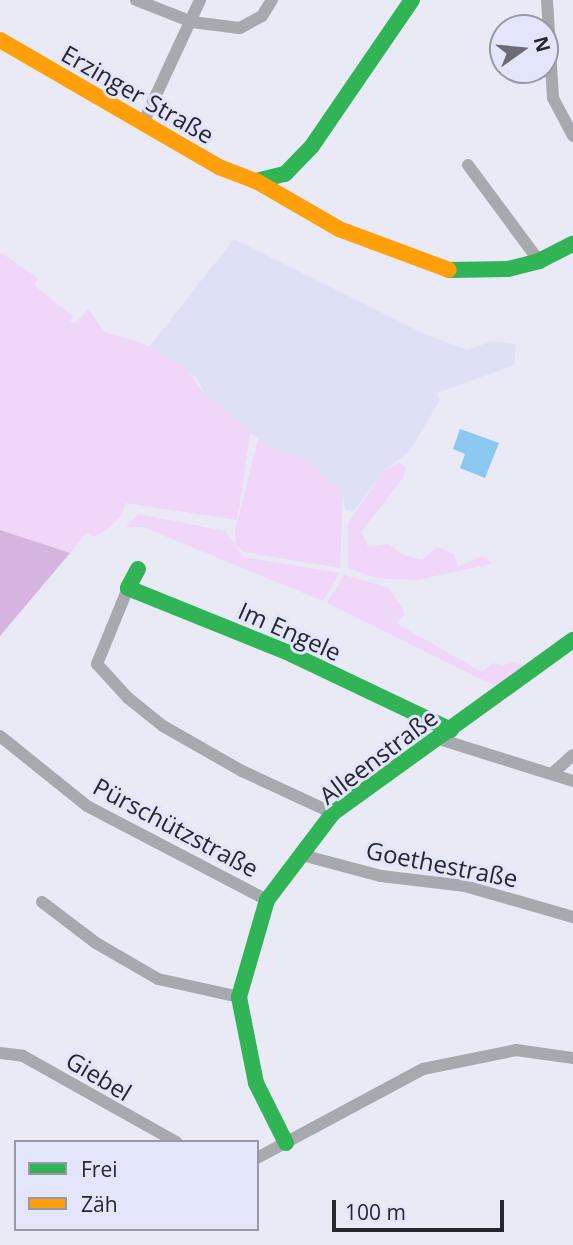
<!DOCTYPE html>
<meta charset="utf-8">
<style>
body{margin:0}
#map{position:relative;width:573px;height:1245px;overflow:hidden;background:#e9eaf5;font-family:"Open Sans",sans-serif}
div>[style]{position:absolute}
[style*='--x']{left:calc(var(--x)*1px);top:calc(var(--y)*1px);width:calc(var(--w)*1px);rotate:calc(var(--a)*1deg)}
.built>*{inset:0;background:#dee1f5}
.green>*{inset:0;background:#f0d6f9}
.forest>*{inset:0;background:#d5b5e0}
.water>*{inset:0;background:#8ac8f2}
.street>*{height:12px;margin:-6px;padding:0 6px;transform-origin:6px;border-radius:6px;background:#a7a9ae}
.fast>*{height:16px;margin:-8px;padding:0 8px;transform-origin:8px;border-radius:8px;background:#30b455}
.slow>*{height:16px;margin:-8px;padding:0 8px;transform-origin:8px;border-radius:8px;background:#ff9f0a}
span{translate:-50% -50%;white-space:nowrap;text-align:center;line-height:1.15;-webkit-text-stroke:6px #e3e5fb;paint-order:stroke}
.street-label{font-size:24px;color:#25262e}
.legend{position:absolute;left:14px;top:1140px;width:245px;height:91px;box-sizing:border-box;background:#e3e5fb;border:2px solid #9799a9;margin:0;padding:9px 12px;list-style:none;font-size:21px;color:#25262e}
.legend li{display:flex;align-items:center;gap:14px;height:35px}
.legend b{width:35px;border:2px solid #9799a9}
.north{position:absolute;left:489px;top:14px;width:70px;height:70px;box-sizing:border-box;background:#e3e5fb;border:2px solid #9799a9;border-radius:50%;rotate:75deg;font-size:19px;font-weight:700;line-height:28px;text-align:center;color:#25262e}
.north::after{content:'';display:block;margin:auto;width:24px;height:32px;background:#6a6b74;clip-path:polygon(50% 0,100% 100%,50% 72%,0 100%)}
.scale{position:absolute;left:332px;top:1200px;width:172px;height:32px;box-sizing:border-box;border:4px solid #25262e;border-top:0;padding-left:9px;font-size:21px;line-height:24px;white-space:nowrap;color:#25262e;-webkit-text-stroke:5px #e3e5fb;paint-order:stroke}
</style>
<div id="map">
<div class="built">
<i style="clip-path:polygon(234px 239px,427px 335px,467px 350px,492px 341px,516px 344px,514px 365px,437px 393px,440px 400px,410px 451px,384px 471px,353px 512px,345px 509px,343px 492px,320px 473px,299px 456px,279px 452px,258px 439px,205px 395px,197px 378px,149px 347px)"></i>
</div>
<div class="green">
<i style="clip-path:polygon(0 252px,38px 278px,35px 286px,73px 316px,70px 320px,74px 324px,88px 309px,104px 332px,142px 343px,184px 366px,205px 395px,251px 430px,237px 520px,125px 503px,123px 514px,109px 528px,94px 537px,87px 532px,70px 553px,0 530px)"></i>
<i style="clip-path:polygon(258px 439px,279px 452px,299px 456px,343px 492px,340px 568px,244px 552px,236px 545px,235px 531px)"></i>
<i style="clip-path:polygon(399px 462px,406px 468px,403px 478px,361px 532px,368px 547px,389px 544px,401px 554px,422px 560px,437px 547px,454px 554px,458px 567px,479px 557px,487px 558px,491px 564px,417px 580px,376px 578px,348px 568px,348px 523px,384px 471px)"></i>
<i style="clip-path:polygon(138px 514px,225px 531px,244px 557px,340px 573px,323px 601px,143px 527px,126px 527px)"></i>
<i style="clip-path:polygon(344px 575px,387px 587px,402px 607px,404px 615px,396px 623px,482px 672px,493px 663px,503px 666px,511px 661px,524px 666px,497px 687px,327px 603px)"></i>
</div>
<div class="forest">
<i style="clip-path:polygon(0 530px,70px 553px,0 636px)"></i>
</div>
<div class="water">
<i style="clip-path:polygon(460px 429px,499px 443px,485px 478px,460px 468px,465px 454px,453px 449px)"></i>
</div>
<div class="street">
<i style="--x:136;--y:0;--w:60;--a:21.4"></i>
<i style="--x:192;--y:22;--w:48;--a:7.1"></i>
<i style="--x:240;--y:28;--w:25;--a:-29"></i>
<i style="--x:262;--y:16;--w:19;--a:-58"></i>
<i style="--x:547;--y:0;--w:98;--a:86.5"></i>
<i style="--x:553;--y:98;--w:43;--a:62.2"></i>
<i style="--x:143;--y:123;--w:136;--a:-65.1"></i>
<i style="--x:468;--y:165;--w:119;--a:53.5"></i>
<i style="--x:128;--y:588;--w:82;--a:112.2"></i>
<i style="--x:97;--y:664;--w:46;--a:47.6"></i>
<i style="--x:128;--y:698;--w:45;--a:38.7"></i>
<i style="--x:163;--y:726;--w:91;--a:29.7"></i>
<i style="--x:242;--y:771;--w:100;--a:24.8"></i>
<i style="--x:0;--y:736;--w:112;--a:38.8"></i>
<i style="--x:87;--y:806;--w:203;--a:27.6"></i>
<i style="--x:439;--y:739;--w:140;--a:17.4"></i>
<i style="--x:554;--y:772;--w:25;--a:-42"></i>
<i style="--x:302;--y:855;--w:82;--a:14.9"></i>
<i style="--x:381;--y:876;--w:85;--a:6.8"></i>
<i style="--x:465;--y:886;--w:112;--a:16"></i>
<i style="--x:42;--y:902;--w:68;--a:37.2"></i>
<i style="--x:96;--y:943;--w:72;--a:30.1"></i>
<i style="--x:158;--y:979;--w:83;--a:12.5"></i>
<i style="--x:0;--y:1053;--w:23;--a:7"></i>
<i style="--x:23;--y:1056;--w:176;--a:29.3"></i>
<i style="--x:257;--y:1158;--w:188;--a:-28.2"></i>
<i style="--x:423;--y:1069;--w:95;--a:-11.5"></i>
<i style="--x:516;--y:1050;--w:58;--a:8"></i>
</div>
<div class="fast">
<i style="--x:256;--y:181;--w:30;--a:-14"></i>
<i style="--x:285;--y:174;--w:39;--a:-46"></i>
<i style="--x:312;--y:146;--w:177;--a:-55.6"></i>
<i style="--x:449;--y:270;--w:59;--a:-1"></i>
<i style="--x:508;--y:269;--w:32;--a:-14"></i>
<i style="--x:539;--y:261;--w:38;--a:-27"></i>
<i style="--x:138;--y:569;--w:21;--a:118"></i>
<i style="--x:128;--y:588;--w:176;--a:22"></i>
<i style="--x:291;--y:654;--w:177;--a:25.4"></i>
<i style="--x:286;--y:1143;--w:67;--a:-116.6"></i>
<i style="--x:256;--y:1083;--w:88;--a:-101.2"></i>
<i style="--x:239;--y:997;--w:101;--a:-73.9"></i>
<i style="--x:267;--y:900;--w:109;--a:-52.8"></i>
<i style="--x:333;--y:813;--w:296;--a:-35.8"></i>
</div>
<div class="slow">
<i style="--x:0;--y:40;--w:253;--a:30.1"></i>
<i style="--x:219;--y:167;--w:40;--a:21"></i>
<i style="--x:256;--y:181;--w:96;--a:30"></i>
<i style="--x:339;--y:229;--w:117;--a:20.4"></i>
</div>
<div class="street-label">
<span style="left:138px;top:94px;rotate:30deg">Erzinger Straße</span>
<span style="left:290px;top:631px;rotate:24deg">Im Engele</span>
<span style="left:378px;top:756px;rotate:-37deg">Alleenstraße</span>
<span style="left:176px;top:827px;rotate:28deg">Pürschützstraße</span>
<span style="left:442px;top:864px;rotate:11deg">Goethestraße</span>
<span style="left:99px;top:1076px;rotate:31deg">Giebel</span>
</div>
<ul class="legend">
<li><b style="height:9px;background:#30b455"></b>Frei</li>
<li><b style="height:9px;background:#ff9f0a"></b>Zäh</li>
</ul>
<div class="north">N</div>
<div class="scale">100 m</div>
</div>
